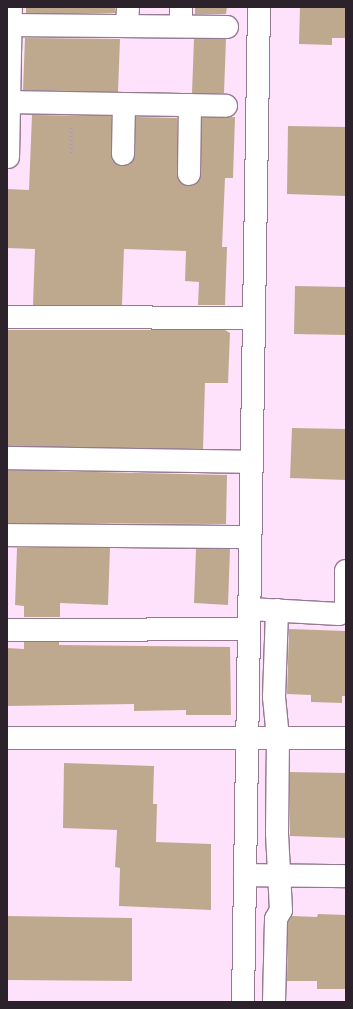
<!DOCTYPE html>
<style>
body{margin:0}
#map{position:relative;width:353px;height:1009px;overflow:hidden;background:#fee2fb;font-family:"Space Grotesk",sans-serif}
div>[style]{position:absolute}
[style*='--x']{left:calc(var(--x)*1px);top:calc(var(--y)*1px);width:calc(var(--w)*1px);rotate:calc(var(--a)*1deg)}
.building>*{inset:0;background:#bea98f}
.path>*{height:2.5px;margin-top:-1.25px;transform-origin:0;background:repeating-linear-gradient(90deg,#ad98ab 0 1px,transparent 0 4px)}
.roads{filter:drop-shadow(1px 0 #937a90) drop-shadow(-1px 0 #937a90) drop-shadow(0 1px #937a90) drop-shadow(0 -1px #937a90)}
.street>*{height:22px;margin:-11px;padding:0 11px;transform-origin:11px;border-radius:11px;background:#fff}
.secondary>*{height:22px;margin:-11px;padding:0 11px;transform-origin:11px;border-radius:11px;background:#fff}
span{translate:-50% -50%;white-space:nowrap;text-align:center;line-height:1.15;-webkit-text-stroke:3.5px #fff;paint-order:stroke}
.frame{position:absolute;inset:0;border:8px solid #2c222b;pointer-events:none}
</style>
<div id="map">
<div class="building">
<i style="clip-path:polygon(26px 7px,115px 7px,115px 13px,26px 13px)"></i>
<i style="clip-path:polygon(195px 7px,227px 7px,226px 14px,195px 14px)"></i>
<i style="clip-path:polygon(300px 7px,346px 7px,346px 38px,332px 38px,332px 45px,299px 44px)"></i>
<i style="clip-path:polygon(25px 38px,120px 39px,118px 92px,23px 90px)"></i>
<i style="clip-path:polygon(194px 39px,226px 39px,224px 93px,192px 93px)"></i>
<i style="clip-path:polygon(32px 115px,111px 116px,111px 154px,112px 160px,122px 166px,129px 165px,135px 155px,136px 117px,177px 118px,177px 174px,182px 184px,189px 186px,195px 185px,201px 175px,202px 118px,235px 117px,233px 178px,225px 178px,222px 247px,227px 247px,225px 305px,198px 305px,199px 282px,185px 281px,186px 251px,124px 249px,122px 305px,33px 305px,35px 249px,7px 248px,7px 189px,29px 190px)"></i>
<i style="clip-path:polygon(288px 126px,346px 127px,346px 196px,287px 194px)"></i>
<i style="clip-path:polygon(295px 286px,346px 287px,346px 335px,294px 334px)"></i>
<i style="clip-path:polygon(7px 330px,225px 330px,230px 333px,228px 383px,205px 383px,203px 449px,7px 446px)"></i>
<i style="clip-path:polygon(292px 428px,346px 429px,346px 480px,290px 478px)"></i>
<i style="clip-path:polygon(7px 470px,227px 475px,226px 524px,7px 523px)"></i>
<i style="clip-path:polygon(17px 548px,110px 548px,108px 605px,60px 603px,60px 617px,24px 617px,24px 606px,15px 605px)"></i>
<i style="clip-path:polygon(196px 549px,230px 549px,228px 605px,194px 603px)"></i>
<i style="clip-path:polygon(289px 629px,346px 631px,346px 696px,342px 696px,342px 703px,311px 702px,311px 695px,287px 694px)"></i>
<i style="clip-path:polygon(24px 642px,59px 642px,59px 645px,230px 647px,231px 715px,186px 715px,186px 710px,134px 711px,134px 704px,7px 706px,7px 648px,24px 649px)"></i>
<i style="clip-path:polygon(64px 763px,154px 766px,153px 804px,157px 804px,156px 842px,211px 844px,211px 910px,119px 906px,120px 868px,115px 867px,117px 830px,63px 828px)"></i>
<i style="clip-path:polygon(290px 772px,346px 773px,346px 838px,290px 836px)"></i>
<i style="clip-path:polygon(318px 914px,346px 915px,346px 989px,317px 989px,317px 981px,287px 981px,288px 922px,292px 916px,317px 917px)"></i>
<i style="clip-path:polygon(7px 916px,132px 918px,132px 981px,7px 980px)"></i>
</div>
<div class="path">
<i style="--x:71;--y:153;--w:26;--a:-90"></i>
</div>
<div class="roads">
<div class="street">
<i style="--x:7;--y:25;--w:220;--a:0.5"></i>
<i style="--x:127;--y:26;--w:19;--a:-87"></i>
<i style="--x:181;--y:26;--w:19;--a:-90"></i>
<i style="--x:7;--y:102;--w:219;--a:1"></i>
<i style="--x:123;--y:154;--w:50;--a:-88.9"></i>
<i style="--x:8;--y:157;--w:150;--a:-88.9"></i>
<i style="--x:189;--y:174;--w:69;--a:-89.2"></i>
<i style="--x:7;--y:317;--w:246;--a:0.2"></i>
<i style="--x:7;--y:458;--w:244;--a:0.9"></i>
<i style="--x:7;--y:535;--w:243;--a:0.5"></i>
<i style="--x:249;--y:609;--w:90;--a:3.2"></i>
<i style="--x:339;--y:614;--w:9;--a:-36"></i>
<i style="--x:346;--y:609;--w:38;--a:-90"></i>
<i style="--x:7;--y:630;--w:241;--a:-0.2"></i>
<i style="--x:248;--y:738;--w:97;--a:0"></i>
<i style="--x:245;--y:875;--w:99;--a:0.6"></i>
<i style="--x:274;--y:1002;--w:83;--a:-88.6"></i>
<i style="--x:276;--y:919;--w:10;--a:-61"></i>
<i style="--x:281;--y:910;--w:77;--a:-93"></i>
<i style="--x:277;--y:833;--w:95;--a:-89.4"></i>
<i style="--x:278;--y:738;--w:41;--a:-95.6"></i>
<i style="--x:274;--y:697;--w:87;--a:-88"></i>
</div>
<div class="secondary">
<i style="--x:7;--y:738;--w:241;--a:0"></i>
<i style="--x:243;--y:1002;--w:995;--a:-89.08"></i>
</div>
</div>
<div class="frame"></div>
</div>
